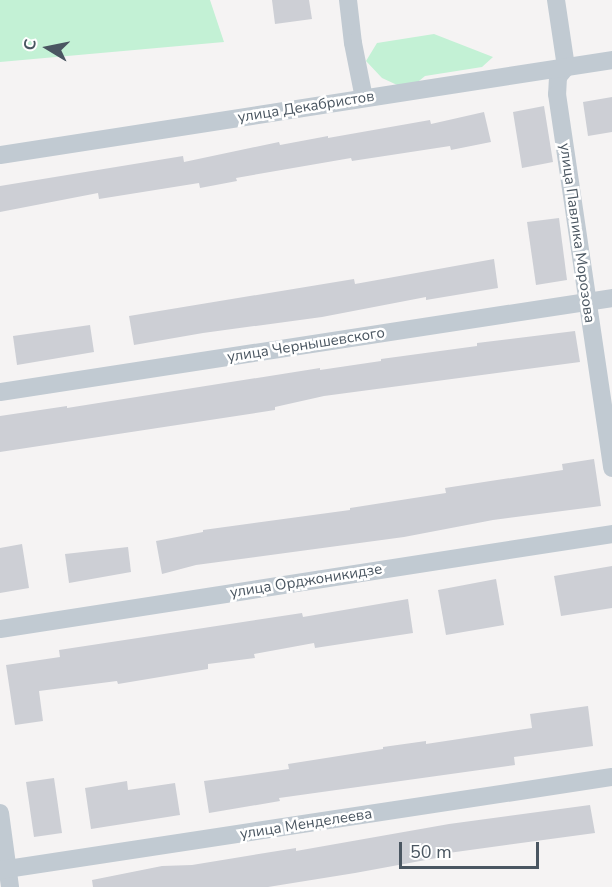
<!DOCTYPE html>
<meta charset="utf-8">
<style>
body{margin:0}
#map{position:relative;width:612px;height:887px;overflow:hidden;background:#f5f3f3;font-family:"Nunito Sans",sans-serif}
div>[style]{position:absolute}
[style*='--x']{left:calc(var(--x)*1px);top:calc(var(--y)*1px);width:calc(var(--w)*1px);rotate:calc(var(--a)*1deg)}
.green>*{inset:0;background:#c3f1d5}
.building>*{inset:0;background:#cdcfd5}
.minor>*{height:18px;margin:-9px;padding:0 9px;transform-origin:9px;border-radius:9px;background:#c1cad2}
span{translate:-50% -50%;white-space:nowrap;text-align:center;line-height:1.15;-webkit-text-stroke:5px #fff;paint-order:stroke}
.street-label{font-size:15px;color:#4a5661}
.north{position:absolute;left:18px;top:18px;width:60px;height:60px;-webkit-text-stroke:4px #fff;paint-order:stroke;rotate:280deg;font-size:16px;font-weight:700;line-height:24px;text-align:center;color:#4a5661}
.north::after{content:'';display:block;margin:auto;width:21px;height:27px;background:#4a5661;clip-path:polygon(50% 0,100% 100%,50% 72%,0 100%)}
.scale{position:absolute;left:399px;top:842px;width:140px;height:27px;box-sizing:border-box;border:3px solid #4a5661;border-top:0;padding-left:8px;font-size:18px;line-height:21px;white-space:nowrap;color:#4a5661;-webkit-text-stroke:4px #fff;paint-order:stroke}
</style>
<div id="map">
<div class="green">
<i style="clip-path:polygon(0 0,210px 0,224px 42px,0 62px)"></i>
<i style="clip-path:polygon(434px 34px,493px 57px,482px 67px,425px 76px,408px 90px,382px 78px,366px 61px,377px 43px)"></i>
</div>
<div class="building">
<i style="clip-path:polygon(272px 0,309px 0,312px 19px,275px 24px)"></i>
<i style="clip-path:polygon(612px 97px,612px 132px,588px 136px,583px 102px)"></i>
<i style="clip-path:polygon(544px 106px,553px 162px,522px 168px,513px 112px)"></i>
<i style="clip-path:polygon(484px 112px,491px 142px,451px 150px,450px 146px,352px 161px,351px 158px,236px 178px,237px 181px,200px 188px,199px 183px,99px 199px,98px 193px,0 212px,0 186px,183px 156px,184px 162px,279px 142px,280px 145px,328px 136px,328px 138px,430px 120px,431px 124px)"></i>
<i style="clip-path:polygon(559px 218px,567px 280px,536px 285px,527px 222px)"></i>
<i style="clip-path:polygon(494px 259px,498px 288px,426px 300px,426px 297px,322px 317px,203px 333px,134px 345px,129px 316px,354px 279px,355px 284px)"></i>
<i style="clip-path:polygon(90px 325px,94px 352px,17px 365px,13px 336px)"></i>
<i style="clip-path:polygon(575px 331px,580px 362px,324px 396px,275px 407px,275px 410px,0 452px,0 416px,67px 406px,67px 408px,320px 368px,320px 370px,381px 361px,381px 359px,477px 346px,477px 343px)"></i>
<i style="clip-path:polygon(594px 459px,601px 506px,493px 520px,404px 537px,196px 565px,162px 574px,156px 541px,203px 532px,203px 530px,350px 510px,350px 508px,446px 493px,445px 488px,563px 470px,562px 464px)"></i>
<i style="clip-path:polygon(22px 544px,29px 588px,0 593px,0 548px)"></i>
<i style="clip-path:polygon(128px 547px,131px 572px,69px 583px,65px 554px)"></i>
<i style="clip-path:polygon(612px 566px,612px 608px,561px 616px,554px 576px)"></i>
<i style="clip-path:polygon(496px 579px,504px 625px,446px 635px,438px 590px)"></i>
<i style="clip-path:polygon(408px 599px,413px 633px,315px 648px,314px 643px,254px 654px,255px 658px,208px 664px,208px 669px,118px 684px,117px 681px,39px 691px,43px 721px,15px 725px,6px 665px,60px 657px,59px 650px,302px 613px,303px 617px)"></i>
<i style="clip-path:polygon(588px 706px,593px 746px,514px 757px,515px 765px,279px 798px,280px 801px,209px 813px,204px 781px,289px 769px,288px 764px,383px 749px,383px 747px,426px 741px,426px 744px,532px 728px,530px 714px)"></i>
<i style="clip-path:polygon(54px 778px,62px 833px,34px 837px,26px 782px)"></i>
<i style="clip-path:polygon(127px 781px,128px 790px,175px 783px,180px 815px,91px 829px,85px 788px)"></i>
<i style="clip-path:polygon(590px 805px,595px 833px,441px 854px,442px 857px,355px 873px,268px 887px,93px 887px,92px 880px,162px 866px,192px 865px,296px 848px,296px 851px,449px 824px)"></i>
</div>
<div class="minor">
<i style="--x:348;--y:0;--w:43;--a:83.4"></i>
<i style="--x:353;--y:43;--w:56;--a:78.7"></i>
<i style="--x:556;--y:0;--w:68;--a:81.5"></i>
<i style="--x:566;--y:67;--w:13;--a:129"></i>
<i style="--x:558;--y:77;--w:17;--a:93"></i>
<i style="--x:557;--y:94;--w:378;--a:81.6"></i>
<i style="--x:0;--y:155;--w:619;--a:-8.82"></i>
<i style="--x:0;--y:392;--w:619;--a:-8.73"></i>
<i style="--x:0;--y:629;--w:619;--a:-8.82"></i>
<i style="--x:0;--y:813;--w:75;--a:82.3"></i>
<i style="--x:0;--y:870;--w:619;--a:-8.64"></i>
</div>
<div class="street-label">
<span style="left:306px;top:107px;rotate:-9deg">улица Декабристов</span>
<span style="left:577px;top:233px;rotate:82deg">улица Павлика Морозова</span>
<span style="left:306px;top:345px;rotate:-9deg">улица Чернышевского</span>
<span style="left:306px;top:581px;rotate:-9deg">улица Орджоникидзе</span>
<span style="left:306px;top:824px;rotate:-9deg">улица Менделеева</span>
</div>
<div class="north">С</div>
<div class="scale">50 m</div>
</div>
